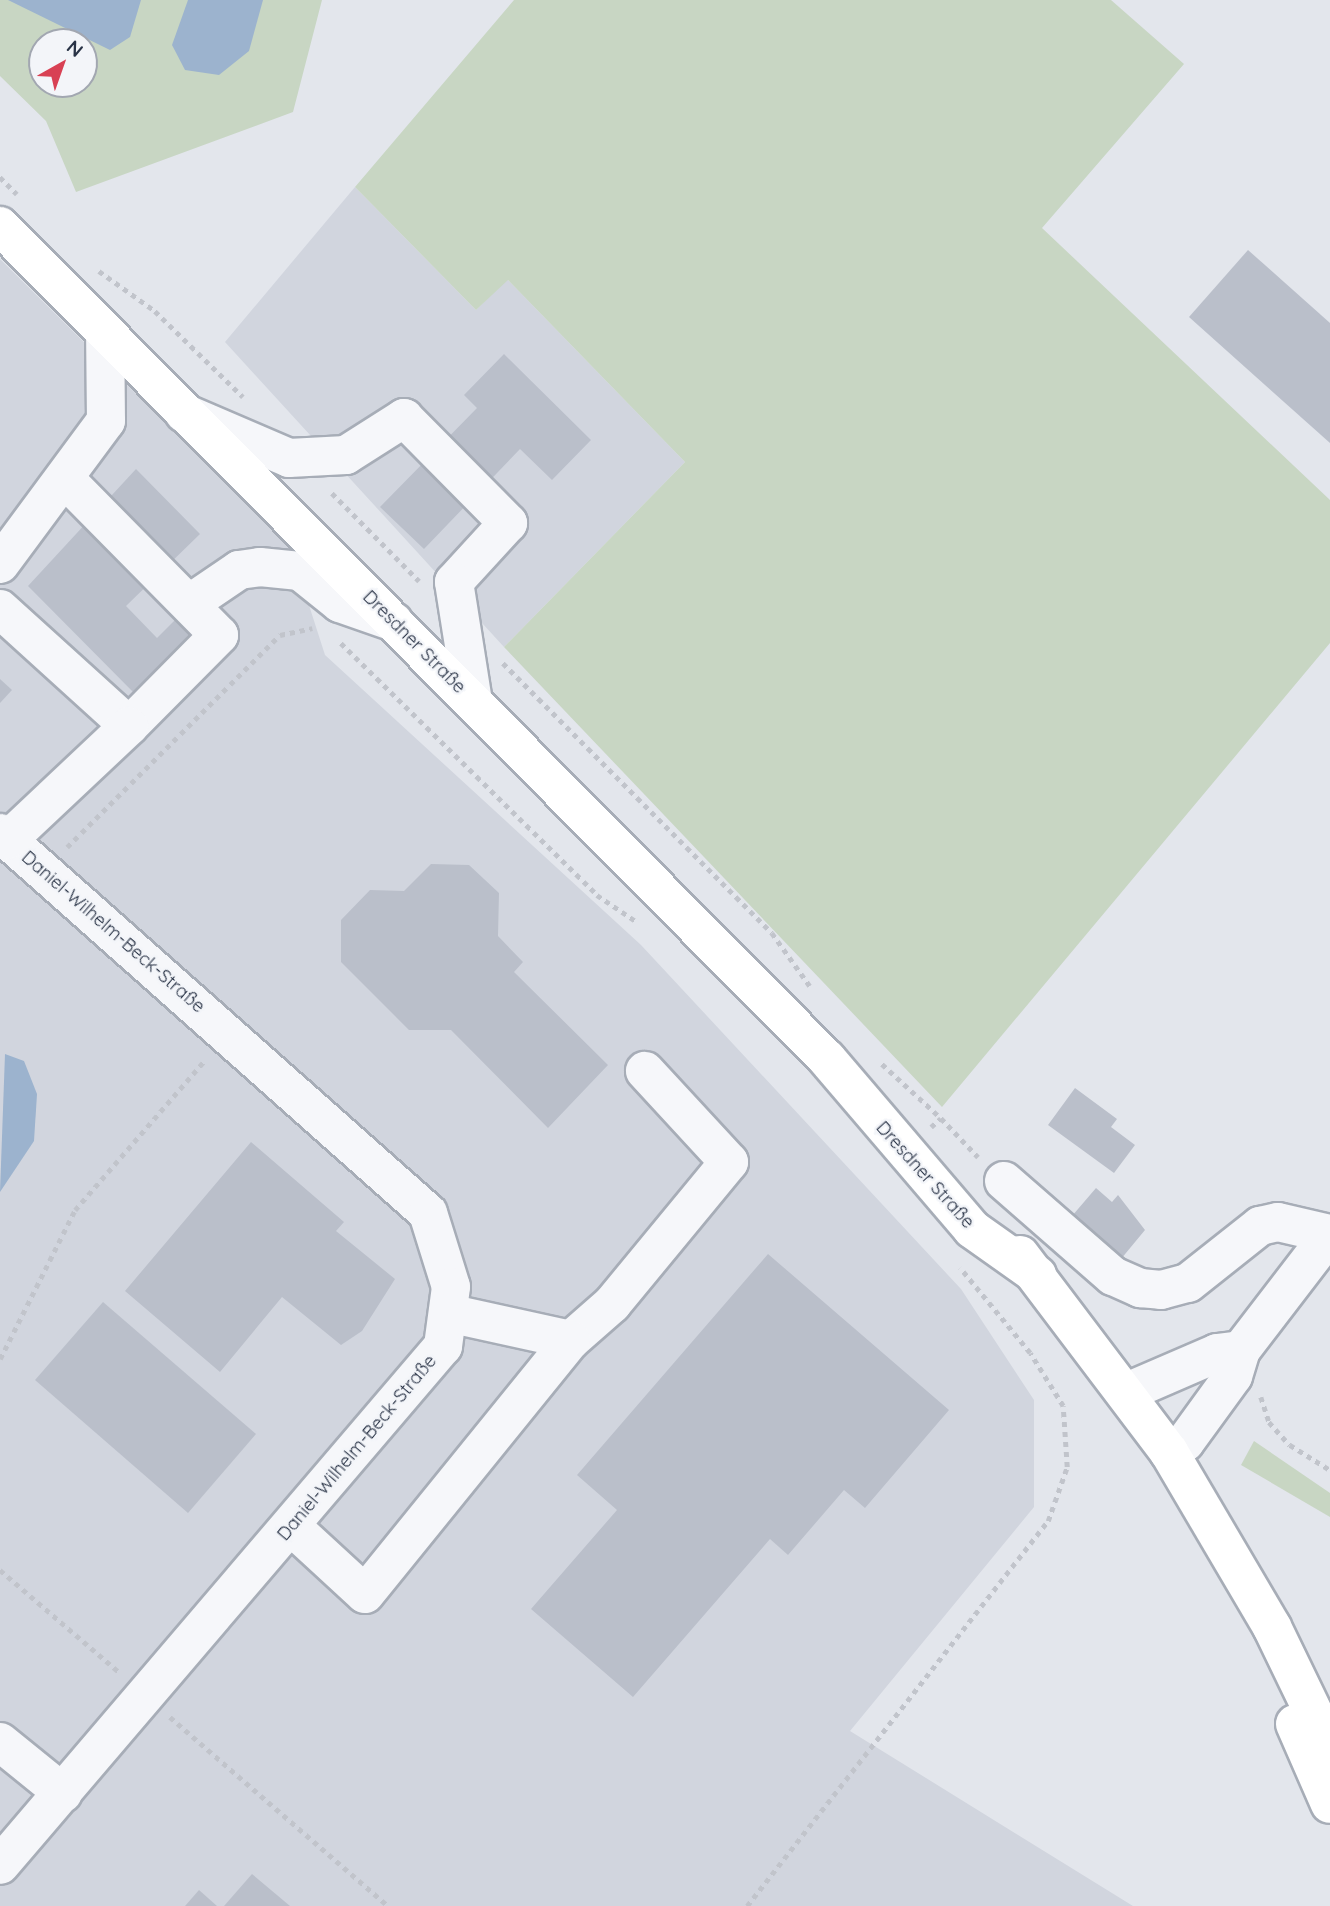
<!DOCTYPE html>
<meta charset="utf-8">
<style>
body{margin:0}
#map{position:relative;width:1330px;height:1906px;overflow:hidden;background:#e3e6ec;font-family:Quicksand,sans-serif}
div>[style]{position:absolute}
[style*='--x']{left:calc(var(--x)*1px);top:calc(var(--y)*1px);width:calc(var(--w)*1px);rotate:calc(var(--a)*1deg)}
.built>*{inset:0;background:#d1d5de}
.green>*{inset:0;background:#c8d6c3}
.water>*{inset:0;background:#9cb3ce}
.building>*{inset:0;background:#babfca}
.path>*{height:4.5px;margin-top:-2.25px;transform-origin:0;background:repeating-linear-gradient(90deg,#c1c4cb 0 5px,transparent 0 10px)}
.roads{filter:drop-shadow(2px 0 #a7adb7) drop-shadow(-2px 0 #a7adb7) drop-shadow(0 2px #a7adb7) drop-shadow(0 -2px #a7adb7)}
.minor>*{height:38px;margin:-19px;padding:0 19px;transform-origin:19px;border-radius:19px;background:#f6f7fa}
.major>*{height:38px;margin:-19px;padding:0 19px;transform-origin:19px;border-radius:19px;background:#fff}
span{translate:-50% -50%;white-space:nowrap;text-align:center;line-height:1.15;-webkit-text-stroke:5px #f3f5f9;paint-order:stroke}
.street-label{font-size:18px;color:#293346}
.north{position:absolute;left:28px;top:28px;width:70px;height:70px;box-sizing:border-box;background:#f3f5f9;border:2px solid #a2a7b1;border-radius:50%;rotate:40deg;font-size:19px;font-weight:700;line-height:28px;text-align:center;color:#293346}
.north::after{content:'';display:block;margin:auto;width:24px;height:32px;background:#d84154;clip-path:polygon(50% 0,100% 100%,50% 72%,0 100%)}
</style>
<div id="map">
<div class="built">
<i style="clip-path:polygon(355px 187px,476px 310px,507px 279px,685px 462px,504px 647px,225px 342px)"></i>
<i style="clip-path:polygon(0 259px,290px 546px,325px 655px,641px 945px,961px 1289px,1034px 1400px,1034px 1507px,850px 1731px,1133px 1906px,0 1906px)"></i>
</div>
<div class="green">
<i style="clip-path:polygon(evenodd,0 0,322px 0,293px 112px,76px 192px,46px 121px,0 76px,0 0,42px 42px,84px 42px,84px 84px,42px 84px,42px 42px)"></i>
<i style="clip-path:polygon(514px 0,1111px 0,1184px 64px,1042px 228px,1330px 500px,1330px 643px,942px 1107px,504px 647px,685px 462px,508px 280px,476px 310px,355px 187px)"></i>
<i style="clip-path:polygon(1254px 1441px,1330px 1493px,1330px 1517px,1241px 1465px)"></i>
</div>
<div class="water">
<i style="clip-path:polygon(8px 0,141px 0,130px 37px,110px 50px)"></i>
<i style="clip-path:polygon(188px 0,263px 0,249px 51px,219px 75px,185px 70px,172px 45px)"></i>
<i style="clip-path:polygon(5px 1054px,24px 1061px,37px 1094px,34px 1141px,0 1192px)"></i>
</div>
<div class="building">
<i style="clip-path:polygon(1248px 250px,1330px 323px,1330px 443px,1189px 317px)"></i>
<i style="clip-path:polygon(504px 354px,591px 440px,552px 480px,520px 449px,424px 549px,380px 507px,477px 408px,464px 395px)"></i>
<i style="clip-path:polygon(136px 469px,200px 534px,126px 606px,157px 638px,182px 613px,201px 633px,137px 696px,28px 586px)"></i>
<i style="clip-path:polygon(0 679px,12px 690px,0 703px)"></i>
<i style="clip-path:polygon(431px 864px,469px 865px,499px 893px,498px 936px,523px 962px,514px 972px,608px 1065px,548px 1128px,451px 1030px,409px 1030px,341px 962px,341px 920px,370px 890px,404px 891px)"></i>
<i style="clip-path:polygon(1075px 1088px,1117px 1119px,1111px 1127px,1135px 1145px,1114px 1173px,1048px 1125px)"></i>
<i style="clip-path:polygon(251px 1142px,344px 1222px,336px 1231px,395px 1279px,362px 1331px,341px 1345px,282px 1297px,220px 1372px,125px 1291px)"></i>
<i style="clip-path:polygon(1096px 1188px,1112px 1202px,1118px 1195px,1145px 1230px,1116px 1265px,1066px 1223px)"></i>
<i style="clip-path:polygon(768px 1254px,949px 1410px,865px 1508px,844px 1490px,788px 1555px,770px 1539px,633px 1697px,531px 1609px,617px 1510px,577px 1475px)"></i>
<i style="clip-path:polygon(103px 1302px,256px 1434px,188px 1513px,35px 1380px)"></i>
<i style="clip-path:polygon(252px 1874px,290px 1906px,224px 1906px)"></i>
<i style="clip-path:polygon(199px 1890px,217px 1906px,185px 1906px)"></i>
</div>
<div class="path">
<i style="--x:0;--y:177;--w:24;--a:45"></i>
<i style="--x:99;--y:271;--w:69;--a:35.5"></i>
<i style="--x:155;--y:311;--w:123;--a:44.3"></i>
<i style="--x:332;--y:493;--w:124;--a:45.3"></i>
<i style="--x:341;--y:643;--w:359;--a:44.5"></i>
<i style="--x:597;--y:895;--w:48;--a:34"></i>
<i style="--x:503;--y:663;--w:381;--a:45.1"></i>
<i style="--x:772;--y:933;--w:65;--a:54.4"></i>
<i style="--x:67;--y:847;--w:301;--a:-44.9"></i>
<i style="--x:280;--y:635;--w:33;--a:-12"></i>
<i style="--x:882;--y:1064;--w:80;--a:42.5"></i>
<i style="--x:931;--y:1127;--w:13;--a:-42"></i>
<i style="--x:941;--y:1118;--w:54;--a:46.5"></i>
<i style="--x:0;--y:1359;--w:167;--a:-63.3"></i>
<i style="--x:75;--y:1210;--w:196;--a:-49.1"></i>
<i style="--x:1261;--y:1397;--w:26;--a:72"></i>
<i style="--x:1269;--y:1422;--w:31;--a:48"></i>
<i style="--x:1290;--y:1445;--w:47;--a:32"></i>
<i style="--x:0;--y:1570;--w:157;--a:40.6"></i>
<i style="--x:170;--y:1717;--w:289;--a:40.9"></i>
<i style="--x:747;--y:1906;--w:489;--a:-52"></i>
<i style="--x:1048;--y:1521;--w:57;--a:-70.6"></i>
<i style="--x:1067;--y:1467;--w:61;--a:-93.8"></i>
<i style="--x:1063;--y:1406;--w:62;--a:-121.9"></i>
<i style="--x:1030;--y:1353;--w:110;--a:-129.5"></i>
</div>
<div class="roads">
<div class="minor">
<i style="--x:184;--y:413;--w:114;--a:23.2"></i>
<i style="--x:289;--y:458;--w:57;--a:-3"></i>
<i style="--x:346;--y:455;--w:69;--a:-32.5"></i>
<i style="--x:404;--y:418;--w:148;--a:45.3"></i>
<i style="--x:508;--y:523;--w:80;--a:132.5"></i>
<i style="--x:454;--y:582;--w:121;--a:81"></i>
<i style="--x:0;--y:564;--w:178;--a:-53.5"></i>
<i style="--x:106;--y:421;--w:89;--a:-90.6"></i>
<i style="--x:192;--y:602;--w:57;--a:-34.2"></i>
<i style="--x:239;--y:570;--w:21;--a:-8"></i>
<i style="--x:260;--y:567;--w:40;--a:5.7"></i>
<i style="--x:300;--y:571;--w:51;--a:38.7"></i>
<i style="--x:340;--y:603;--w:57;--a:19.4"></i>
<i style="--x:0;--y:609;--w:174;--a:42.2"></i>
<i style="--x:129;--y:726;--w:128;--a:-45.3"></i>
<i style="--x:219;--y:635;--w:219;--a:-134.6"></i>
<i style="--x:0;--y:833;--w:572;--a:41.6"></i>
<i style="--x:428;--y:1213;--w:77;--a:72.7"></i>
<i style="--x:451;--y:1287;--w:60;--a:97.7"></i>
<i style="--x:443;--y:1346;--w:682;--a:130.48"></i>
<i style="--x:8;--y:840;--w:166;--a:-43.3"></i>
<i style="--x:1004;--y:1181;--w:145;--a:41.1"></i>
<i style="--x:1113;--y:1276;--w:30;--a:24"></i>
<i style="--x:1140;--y:1288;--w:21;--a:5"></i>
<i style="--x:1161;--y:1290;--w:28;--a:-15"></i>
<i style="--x:1188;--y:1283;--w:92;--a:-38.4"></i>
<i style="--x:1260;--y:1226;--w:18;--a:-13"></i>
<i style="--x:1278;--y:1222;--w:53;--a:13"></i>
<i style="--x:1330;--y:1234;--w:146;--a:127.5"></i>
<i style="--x:1241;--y:1350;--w:27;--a:107"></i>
<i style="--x:1233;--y:1376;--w:82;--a:126"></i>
<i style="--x:1185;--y:1442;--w:19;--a:148"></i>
<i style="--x:571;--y:1340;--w:55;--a:-41.3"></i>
<i style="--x:612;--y:1304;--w:184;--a:-50.5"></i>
<i style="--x:729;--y:1162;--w:124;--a:-132.7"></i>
<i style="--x:1127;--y:1392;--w:98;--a:-23.4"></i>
<i style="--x:1217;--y:1353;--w:24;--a:-7"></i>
<i style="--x:291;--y:1526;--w:100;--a:42.6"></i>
<i style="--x:365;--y:1594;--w:327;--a:-51"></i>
<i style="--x:571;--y:1340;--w:126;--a:-167.6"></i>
<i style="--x:0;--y:1742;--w:81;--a:39"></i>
</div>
<div class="major">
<i style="--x:0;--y:226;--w:1174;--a:45.21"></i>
<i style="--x:827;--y:1059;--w:223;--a:49.5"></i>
<i style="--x:972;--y:1229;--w:80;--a:35.3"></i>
<i style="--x:1020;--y:1255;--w:247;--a:52.9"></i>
<i style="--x:1169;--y:1452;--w:203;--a:59.5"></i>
<i style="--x:1272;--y:1627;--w:133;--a:64.2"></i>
<i style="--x:1295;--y:1724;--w:87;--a:66.4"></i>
</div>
</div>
<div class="street-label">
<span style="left:414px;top:642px;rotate:45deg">Dresdner Straße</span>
<span style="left:113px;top:932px;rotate:41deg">Daniel-Wilhelm-Beck-Straße</span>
<span style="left:925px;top:1175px;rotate:48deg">Dresdner Straße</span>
<span style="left:357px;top:1448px;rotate:-50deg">Daniel-Wilhelm-Beck-Straße</span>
</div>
<div class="north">N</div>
</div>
